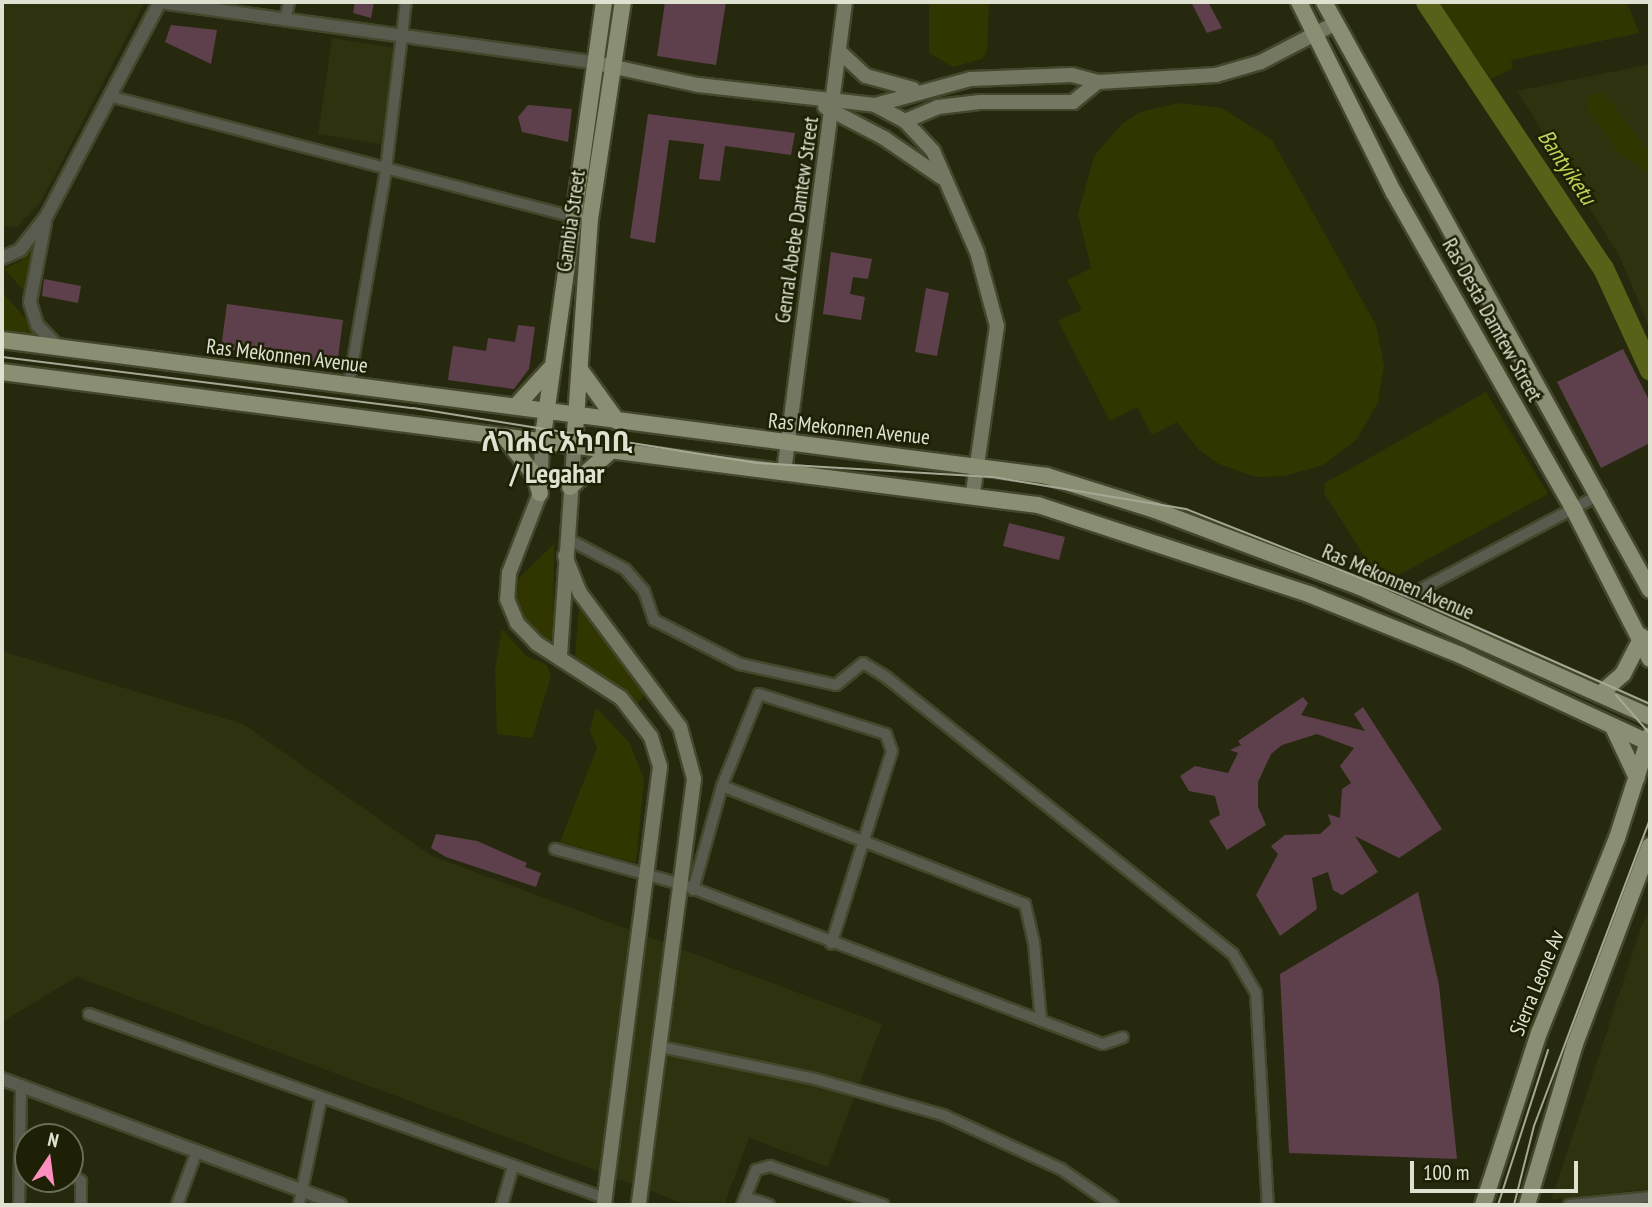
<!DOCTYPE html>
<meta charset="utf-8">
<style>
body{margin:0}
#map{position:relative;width:1652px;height:1207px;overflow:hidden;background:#26290d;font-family:"PT Sans Narrow","Noto Sans Ethiopic",sans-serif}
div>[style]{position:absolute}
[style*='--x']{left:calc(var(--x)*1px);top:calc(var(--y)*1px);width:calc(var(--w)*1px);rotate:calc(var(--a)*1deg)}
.built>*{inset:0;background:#2e320e}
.green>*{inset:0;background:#313600}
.river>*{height:21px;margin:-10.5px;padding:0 10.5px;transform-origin:10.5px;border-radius:10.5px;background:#596018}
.building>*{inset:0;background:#5e404d}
.roads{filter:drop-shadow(2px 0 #44472c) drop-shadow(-2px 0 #44472c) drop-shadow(0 2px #44472c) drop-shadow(0 -2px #44472c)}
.minor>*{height:10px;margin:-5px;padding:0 5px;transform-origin:5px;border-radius:5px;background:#595b4e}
.tertiary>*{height:12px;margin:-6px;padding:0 6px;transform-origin:6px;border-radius:6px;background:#595b4e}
.secondary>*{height:14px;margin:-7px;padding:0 7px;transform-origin:7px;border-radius:7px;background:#747863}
.primary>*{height:16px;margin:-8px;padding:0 8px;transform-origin:8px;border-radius:8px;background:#8a8e73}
.tram>*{height:2px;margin:-1px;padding:0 1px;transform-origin:1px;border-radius:1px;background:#a5a894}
span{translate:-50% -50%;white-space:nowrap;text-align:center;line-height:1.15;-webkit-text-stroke:5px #1d2004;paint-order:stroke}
.street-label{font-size:21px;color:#dfe2d1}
.water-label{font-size:23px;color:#c5d258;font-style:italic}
.district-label{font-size:28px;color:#dfe2d1;font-weight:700}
.frame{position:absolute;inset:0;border:4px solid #dfe2d1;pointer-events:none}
.north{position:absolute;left:14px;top:1123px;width:70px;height:70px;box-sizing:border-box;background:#1d2004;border:2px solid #6b6e56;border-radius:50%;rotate:13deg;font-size:19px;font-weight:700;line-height:28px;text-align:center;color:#dfe2d1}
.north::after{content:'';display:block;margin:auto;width:24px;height:32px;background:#fd8ec0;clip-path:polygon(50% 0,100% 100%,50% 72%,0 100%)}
.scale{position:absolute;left:1410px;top:1161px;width:168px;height:32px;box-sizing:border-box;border:4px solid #dfe2d1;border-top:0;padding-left:9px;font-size:21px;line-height:24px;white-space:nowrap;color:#dfe2d1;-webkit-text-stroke:5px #1d2004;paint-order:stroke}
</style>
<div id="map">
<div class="built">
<i style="clip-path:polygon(2px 2px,145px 2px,41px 202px,17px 227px,2px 226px)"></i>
<i style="clip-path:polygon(332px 38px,395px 48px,381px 144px,318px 134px)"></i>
<i style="clip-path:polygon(1650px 64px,1650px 329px,1620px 257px,1517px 91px)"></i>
<i style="clip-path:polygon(2px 651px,243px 724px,432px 856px,882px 1024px,828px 1167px,749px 1138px,724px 1205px,688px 1205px,77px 977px,2px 1022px)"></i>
<i style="clip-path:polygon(1650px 908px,1650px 1189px,1551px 1200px,1641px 928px)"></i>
</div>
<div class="green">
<i style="clip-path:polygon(929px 2px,989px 2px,987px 51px,982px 59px,953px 67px,929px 53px)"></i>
<i style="clip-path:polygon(1438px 2px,1627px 2px,1639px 33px,1511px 60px,1513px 68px,1491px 79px)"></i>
<i style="clip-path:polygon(1603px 92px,1650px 153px,1650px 173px,1619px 154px,1588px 109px,1587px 96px)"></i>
<i style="clip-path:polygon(1179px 103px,1222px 108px,1272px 140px,1376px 325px,1384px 366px,1378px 402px,1357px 439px,1323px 465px,1285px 476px,1256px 477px,1219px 464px,1199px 450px,1177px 422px,1152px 435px,1137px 407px,1110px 421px,1058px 321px,1082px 310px,1067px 280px,1091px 268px,1078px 214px,1094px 156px,1122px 124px,1140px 112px)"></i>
<i style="clip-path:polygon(43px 232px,27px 294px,4px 269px,21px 261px)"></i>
<i style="clip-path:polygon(2px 292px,44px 339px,2px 334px)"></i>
<i style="clip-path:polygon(1486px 392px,1548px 494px,1382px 584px,1324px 493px,1325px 483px)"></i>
<i style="clip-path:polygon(554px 544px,553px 636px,549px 645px,525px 622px,515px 599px,519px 578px)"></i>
<i style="clip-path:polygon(579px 609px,645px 694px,637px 704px,575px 657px)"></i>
<i style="clip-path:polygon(502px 629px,526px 656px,547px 665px,551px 676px,532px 738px,497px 734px,495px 670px)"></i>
<i style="clip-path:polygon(596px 708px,629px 742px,644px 779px,636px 863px,560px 842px,597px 748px,590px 731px)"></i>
</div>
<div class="river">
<i style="--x:1426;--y:2;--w:320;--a:56.4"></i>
<i style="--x:1603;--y:268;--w:112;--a:65.3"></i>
</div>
<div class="building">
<i style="clip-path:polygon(355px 2px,374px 2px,371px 18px,353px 13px)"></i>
<i style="clip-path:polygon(665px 2px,726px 2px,716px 65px,657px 56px)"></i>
<i style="clip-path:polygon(1191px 2px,1208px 2px,1222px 28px,1207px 33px)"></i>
<i style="clip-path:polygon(171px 25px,217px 30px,211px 64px,165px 42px)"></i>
<i style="clip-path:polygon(528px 105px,572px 109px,568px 142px,522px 132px,518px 117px)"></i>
<i style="clip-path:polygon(648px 114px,795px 133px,791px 155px,725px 146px,720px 181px,699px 179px,704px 144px,669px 140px,655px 243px,630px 238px)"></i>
<i style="clip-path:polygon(831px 252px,872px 259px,868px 279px,853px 277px,850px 294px,865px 297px,861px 320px,823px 314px)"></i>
<i style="clip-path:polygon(44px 279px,81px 286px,78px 303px,42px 296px)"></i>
<i style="clip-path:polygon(926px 288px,949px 293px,937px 356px,915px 352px)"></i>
<i style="clip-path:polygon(227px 304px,343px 320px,337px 365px,221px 348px)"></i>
<i style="clip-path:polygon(518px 325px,535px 327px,529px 369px,514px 389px,448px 380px,453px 346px,486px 351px,488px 338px,515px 342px)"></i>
<i style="clip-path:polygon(1623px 349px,1650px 402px,1650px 443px,1601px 468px,1557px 382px)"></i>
<i style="clip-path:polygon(1009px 523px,1065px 537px,1059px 560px,1003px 546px)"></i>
<i style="clip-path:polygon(1303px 697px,1308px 703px,1301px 715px,1365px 731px,1354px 714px,1363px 707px,1442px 829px,1399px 858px,1355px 836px,1378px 872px,1342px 895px,1333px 890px,1328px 872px,1312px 878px,1317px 909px,1280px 936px,1256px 895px,1278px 854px,1271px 846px,1285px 835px,1320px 834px,1331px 824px,1328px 814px,1340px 818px,1342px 789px,1351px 783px,1340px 766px,1354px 748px,1317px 734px,1282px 745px,1271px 754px,1258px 782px,1258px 807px,1266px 825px,1227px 850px,1209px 821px,1220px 815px,1215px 796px,1189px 791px,1180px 776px,1195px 766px,1228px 773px,1238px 753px,1230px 750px,1241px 745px,1238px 741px)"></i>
<i style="clip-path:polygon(436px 834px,477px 841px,527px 863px,525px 867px,541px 873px,536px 887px,446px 857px,431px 848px)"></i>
<i style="clip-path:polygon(1418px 892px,1439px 985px,1457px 1159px,1289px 1153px,1280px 974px)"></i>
</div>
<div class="roads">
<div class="minor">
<i style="--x:285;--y:20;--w:18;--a:-77"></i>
<i style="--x:109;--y:96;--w:481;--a:14.6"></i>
<i style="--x:349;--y:384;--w:218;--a:-80.2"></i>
<i style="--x:386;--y:169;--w:168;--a:-83.2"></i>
<i style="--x:566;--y:538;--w:67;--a:27.7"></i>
<i style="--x:625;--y:569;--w:29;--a:49"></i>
<i style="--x:644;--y:591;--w:31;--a:71"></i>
<i style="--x:654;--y:620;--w:97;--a:27.1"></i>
<i style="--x:740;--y:664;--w:98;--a:12.3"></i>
<i style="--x:836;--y:685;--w:35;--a:-39"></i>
<i style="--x:863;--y:663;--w:27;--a:31"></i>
<i style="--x:886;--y:677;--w:444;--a:38.6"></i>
<i style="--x:1233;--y:954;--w:45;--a:59.5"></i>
<i style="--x:1256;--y:993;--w:212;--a:86.8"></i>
<i style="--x:1395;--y:603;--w:233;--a:-27.9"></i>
<i style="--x:722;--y:786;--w:325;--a:21.3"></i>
<i style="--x:1025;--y:904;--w:40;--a:77"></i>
<i style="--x:1034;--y:943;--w:78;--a:84.9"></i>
<i style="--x:555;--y:849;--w:134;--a:15.6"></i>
<i style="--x:684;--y:885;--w:448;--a:20.8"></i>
<i style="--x:1103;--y:1044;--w:21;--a:-19"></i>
<i style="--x:693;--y:890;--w:108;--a:-74.4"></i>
<i style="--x:722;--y:786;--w:99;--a:-68.1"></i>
<i style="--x:759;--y:694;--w:133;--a:17.5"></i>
<i style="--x:886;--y:734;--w:18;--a:71"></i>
<i style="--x:892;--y:751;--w:202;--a:107.5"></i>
<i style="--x:89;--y:1014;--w:548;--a:19.63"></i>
<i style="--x:661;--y:1047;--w:157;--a:11.7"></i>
<i style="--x:815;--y:1079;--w:133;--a:15.7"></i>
<i style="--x:943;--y:1115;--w:130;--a:24.6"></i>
<i style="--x:1061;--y:1169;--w:63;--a:34.7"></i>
<i style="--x:70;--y:1173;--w:14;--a:36"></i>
<i style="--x:81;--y:1181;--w:24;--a:90"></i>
<i style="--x:745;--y:1197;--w:25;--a:18"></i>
<i style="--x:19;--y:1205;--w:120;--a:-89"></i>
<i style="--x:177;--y:1205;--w:58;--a:-69.7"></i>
<i style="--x:299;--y:1205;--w:108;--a:-78.3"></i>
<i style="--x:502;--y:1205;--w:41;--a:-74.2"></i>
<i style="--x:742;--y:1205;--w:38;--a:-68"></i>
<i style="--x:756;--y:1170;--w:15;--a:-16"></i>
<i style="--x:770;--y:1166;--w:120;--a:19"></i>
<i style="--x:1569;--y:1205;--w:81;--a:-5.6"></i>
</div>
<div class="tertiary">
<i style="--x:159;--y:2;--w:441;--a:7.9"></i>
<i style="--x:45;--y:223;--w:80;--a:100.8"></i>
<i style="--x:30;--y:302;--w:24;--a:73"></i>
<i style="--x:37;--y:325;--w:30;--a:46"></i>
<i style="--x:2;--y:258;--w:20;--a:-24"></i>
<i style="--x:20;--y:250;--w:42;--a:-51.8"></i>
<i style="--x:46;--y:217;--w:243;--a:-62.1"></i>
<i style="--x:2;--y:1079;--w:361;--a:20.4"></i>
</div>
<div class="secondary">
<i style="--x:840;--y:52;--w:35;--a:43"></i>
<i style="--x:866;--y:76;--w:49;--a:15.5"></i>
<i style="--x:596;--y:63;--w:104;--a:12.2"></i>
<i style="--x:698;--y:85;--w:178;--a:6.4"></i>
<i style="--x:875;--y:105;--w:34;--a:28"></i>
<i style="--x:905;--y:121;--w:41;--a:47"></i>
<i style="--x:933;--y:151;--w:110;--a:66.5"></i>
<i style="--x:977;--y:252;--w:77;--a:74.9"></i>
<i style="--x:997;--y:326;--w:169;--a:98.2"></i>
<i style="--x:875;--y:105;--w:99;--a:-15.2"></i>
<i style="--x:971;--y:79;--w:101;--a:-2.3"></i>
<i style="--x:1072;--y:75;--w:27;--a:15"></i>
<i style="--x:1098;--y:82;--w:118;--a:-3.4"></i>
<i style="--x:1216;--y:75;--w:47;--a:-16.1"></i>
<i style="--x:1261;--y:62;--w:85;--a:-27.5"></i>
<i style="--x:825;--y:107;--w:67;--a:27.7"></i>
<i style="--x:884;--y:138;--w:69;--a:34.4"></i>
<i style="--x:905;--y:121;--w:36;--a:-23"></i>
<i style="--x:938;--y:107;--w:42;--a:-6.8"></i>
<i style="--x:980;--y:102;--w:93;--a:0"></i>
<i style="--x:1073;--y:102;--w:32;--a:-39"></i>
<i style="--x:542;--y:443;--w:50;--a:92.3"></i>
<i style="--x:540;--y:493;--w:86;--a:111.2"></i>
<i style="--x:509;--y:573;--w:26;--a:94"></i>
<i style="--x:507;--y:599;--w:26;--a:67"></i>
<i style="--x:517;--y:623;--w:28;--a:46"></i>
<i style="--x:536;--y:643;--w:101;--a:32.9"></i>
<i style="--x:621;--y:698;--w:49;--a:52.4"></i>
<i style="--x:651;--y:737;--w:31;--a:73"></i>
<i style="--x:660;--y:767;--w:442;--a:97.3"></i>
<i style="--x:784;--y:472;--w:474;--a:-82.6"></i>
<i style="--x:565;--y:556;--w:40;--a:68"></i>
<i style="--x:580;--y:593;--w:167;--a:53.3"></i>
<i style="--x:680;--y:727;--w:54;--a:74.9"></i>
<i style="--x:694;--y:779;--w:430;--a:97.4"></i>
<i style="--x:560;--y:655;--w:208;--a:-86.1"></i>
</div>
<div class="primary">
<i style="--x:1299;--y:2;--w:213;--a:63.6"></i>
<i style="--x:1394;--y:193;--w:365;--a:60.4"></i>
<i style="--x:1574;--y:510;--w:167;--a:63"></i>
<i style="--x:1324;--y:2;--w:672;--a:61"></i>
<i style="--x:2;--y:340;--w:1054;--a:7.41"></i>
<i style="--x:1047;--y:476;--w:113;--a:17.5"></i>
<i style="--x:1155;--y:510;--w:219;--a:20.6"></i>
<i style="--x:1360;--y:587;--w:318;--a:24.1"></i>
<i style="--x:581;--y:371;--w:62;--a:54.2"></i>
<i style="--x:2;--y:372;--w:1045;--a:7.32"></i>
<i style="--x:1038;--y:505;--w:287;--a:18.2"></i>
<i style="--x:1311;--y:595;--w:161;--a:21.9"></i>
<i style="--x:1460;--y:655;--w:209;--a:24.9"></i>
<i style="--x:517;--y:405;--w:49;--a:-47.5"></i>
<i style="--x:504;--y:436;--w:51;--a:52.2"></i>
<i style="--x:535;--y:476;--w:18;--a:74"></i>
<i style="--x:542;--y:443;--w:445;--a:-82"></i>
<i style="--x:574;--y:447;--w:229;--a:-86"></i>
<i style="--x:590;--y:219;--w:219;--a:-81.4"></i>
<i style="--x:570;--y:487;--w:56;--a:-41.4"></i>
<i style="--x:1600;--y:694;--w:30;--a:-41"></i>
<i style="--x:1623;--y:674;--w:42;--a:-62.8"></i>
<i style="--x:1613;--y:727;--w:56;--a:64.8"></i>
<i style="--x:1483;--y:1205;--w:181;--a:-72"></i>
<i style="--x:1539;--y:1033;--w:210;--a:-68.2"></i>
<i style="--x:1617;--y:838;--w:108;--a:-72.2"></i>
<i style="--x:1527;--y:1205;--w:168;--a:-73.4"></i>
<i style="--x:1575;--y:1044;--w:212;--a:-69.3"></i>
</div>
</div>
<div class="tram">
<i style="--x:2;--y:357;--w:414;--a:7.1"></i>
<i style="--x:413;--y:408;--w:348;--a:9.1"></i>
<i style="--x:757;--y:463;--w:235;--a:3.4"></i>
<i style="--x:992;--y:477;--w:197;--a:9.4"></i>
<i style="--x:1186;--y:509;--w:242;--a:21.6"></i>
<i style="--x:1411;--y:598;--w:261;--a:23.9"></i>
<i style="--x:1616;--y:695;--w:52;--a:48.9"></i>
<i style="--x:1498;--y:1205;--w:163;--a:-72.1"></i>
<i style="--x:1514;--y:1205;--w:81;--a:-75.8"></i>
<i style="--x:1534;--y:1126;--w:328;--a:-69.3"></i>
</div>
<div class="street-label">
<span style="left:797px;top:220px;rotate:-82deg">Genral Abebe Damtew Street</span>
<span style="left:571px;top:221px;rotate:-82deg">Gambia Street</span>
<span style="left:1492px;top:320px;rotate:61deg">Ras Desta Damtew Street</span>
<span style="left:287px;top:356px;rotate:7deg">Ras Mekonnen Avenue</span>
<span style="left:849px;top:429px;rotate:6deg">Ras Mekonnen Avenue</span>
<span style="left:1398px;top:582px;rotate:23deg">Ras Mekonnen Avenue</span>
<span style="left:1537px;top:983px;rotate:-68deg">Sierra Leone Av</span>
</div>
<div class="water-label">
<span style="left:1567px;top:167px;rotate:56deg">Bantyiketu</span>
</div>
<div class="district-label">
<span style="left:557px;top:457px">ለገሐር አካባቢ<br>/ Legahar</span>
</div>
<div class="frame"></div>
<div class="north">N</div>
<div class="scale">100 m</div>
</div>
